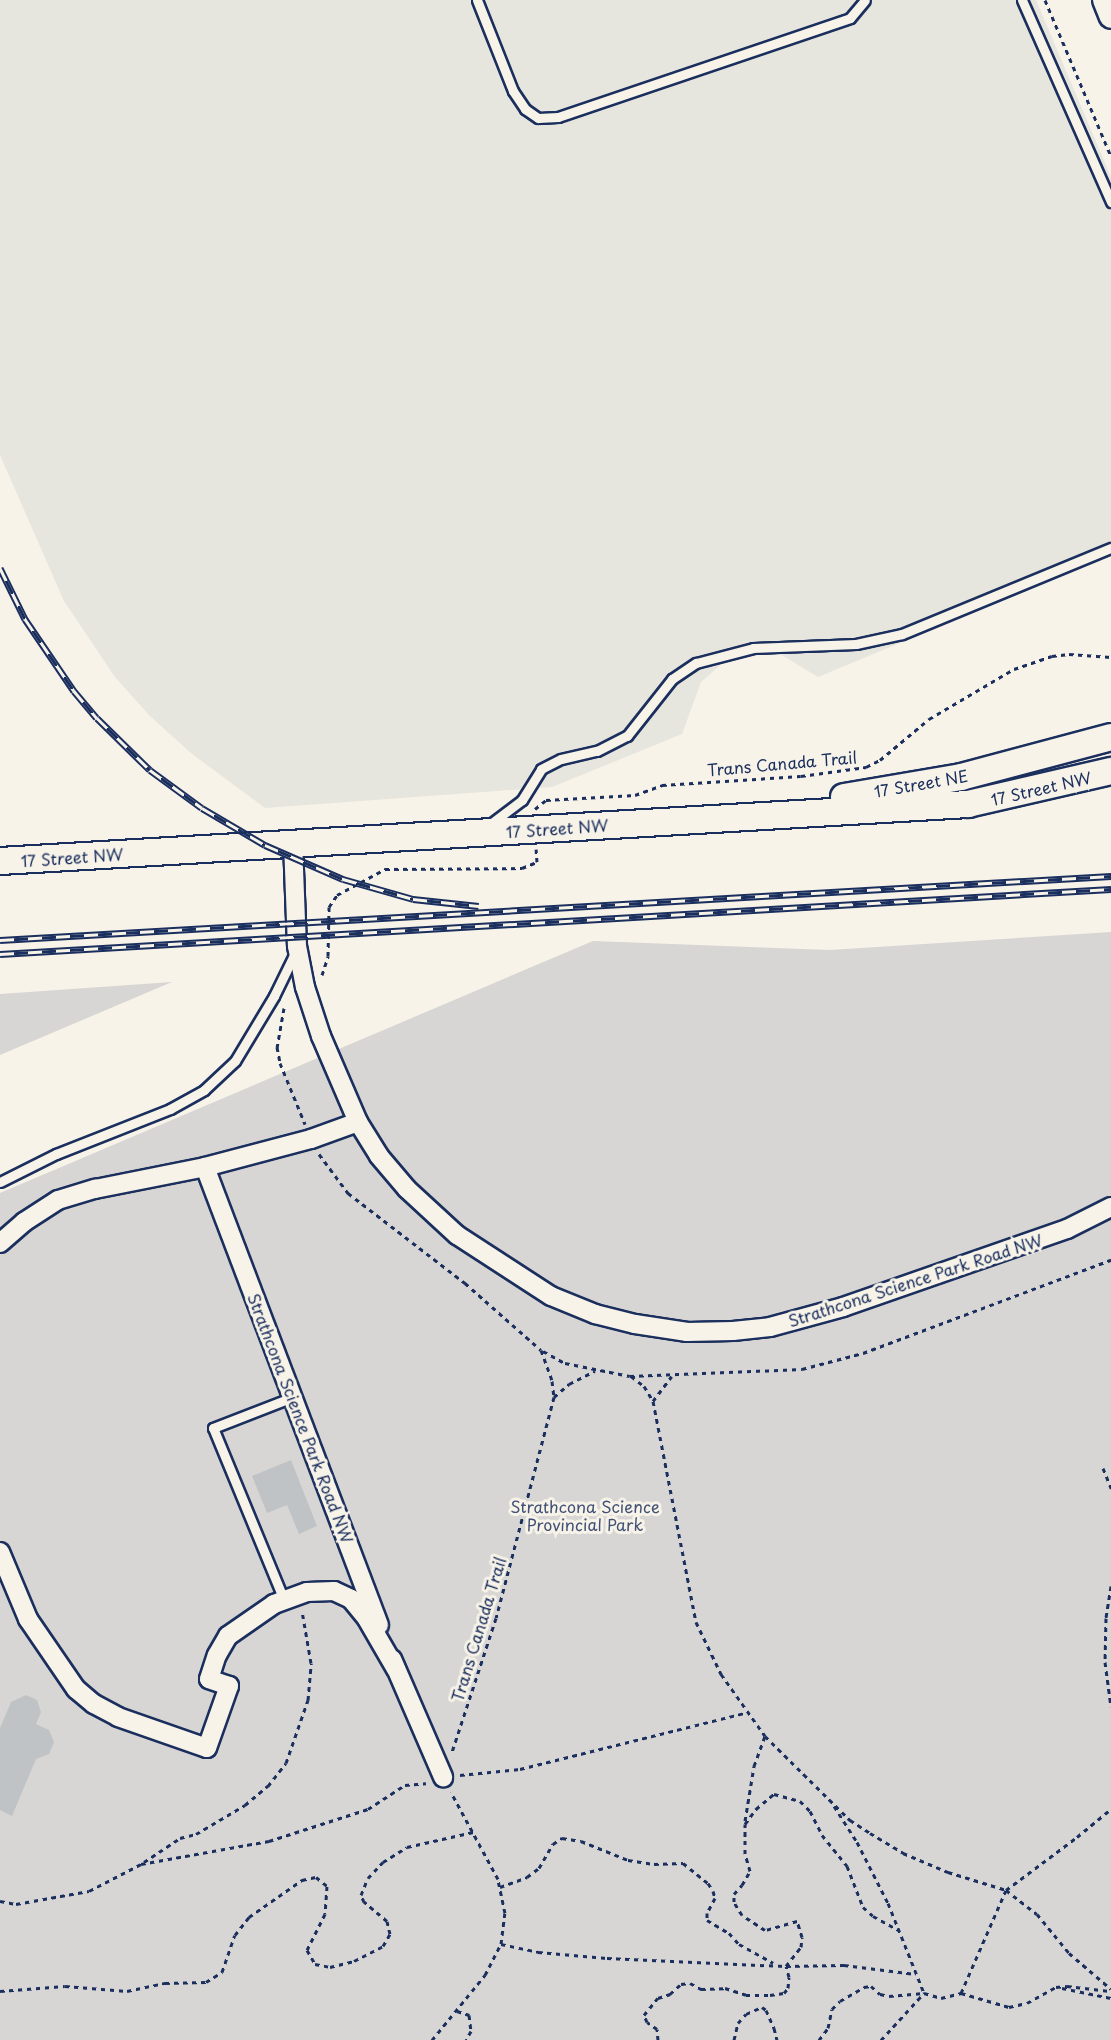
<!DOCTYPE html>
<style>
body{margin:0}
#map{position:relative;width:1111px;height:2040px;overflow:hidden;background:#f7f3e8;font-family:"Playpen Sans",sans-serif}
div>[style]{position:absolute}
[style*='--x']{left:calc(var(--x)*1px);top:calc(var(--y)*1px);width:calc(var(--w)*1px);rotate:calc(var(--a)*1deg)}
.built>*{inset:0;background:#e6e5de}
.green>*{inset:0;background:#d7d6d4}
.building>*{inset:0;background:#c0c3c5}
.path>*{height:3px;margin-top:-1.5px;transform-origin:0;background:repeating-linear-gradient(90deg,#1b2f5e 0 4.5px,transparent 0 9px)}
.roads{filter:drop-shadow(2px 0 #1b2f5e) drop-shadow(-2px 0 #1b2f5e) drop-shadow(0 2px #1b2f5e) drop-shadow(0 -2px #1b2f5e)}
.service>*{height:9px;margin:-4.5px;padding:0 4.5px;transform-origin:4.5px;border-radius:4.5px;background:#f7f3e8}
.minor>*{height:18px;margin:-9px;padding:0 9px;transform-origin:9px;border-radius:9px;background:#f7f3e8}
.tertiary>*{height:22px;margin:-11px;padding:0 11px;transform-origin:11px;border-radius:11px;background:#f7f3e8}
.secondary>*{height:26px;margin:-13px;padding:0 13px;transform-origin:13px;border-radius:13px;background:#f7f3e8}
.rail>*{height:7px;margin-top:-3.5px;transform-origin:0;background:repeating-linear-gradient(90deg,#f7f3e8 0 14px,#1b2f5e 0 28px);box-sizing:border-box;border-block:2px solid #1b2f5e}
span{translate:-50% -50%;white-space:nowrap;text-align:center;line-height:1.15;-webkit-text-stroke:6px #f7f3e8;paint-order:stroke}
.street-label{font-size:16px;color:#1b2f5e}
.park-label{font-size:16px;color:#415076}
</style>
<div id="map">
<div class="built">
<i style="clip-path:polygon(0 0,1036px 0,1111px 177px,1111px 555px,818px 677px,782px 655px,766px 652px,742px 655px,726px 660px,701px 682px,682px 734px,552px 787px,265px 808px,192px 754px,149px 715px,115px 677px,64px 601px,0 455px)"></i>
</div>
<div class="green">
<i style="clip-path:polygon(1111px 932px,1111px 2040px,0 2040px,0 1193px,593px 941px,830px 950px)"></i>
<i style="clip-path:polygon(172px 982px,0 1055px,0 994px)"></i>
</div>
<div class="building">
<i style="clip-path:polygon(291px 1460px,317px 1526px,299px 1534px,287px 1505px,267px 1513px,252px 1476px)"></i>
<i style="clip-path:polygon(26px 1695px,37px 1700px,41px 1712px,36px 1724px,49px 1730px,54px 1742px,49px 1754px,36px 1759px,12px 1816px,0 1810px,0 1728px,11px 1702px)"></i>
</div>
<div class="path">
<i style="--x:1045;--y:0;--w:169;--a:67.1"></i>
<i style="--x:535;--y:809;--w:14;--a:-39"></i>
<i style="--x:546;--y:800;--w:89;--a:-3.2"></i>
<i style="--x:635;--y:795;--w:29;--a:-20"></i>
<i style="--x:662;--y:785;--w:139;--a:-3.7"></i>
<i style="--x:801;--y:776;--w:66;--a:-7.9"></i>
<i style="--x:866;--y:767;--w:16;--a:-27"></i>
<i style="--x:880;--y:760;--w:64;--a:-39.9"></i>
<i style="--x:929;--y:719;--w:99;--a:-30.5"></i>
<i style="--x:1014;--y:669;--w:40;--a:-18.9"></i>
<i style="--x:1052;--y:656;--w:17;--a:-7"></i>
<i style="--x:1069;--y:654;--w:42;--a:4.1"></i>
<i style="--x:322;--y:975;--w:20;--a:-72"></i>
<i style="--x:328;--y:956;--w:49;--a:-88.8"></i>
<i style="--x:329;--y:907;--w:14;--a:-56"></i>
<i style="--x:337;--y:895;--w:55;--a:-28.4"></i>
<i style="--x:385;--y:869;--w:137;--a:-0.4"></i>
<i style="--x:522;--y:868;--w:16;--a:-22"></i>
<i style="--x:537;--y:862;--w:13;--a:-94"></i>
<i style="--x:284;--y:1008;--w:40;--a:100"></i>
<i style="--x:277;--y:1047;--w:16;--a:79"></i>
<i style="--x:280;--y:1063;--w:66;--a:67.7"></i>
<i style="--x:319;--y:1154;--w:49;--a:53.4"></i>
<i style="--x:348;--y:1193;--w:148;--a:37.6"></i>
<i style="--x:465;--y:1283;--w:101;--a:41.4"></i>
<i style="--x:541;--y:1350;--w:33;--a:70"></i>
<i style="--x:552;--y:1381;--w:16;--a:83"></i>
<i style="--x:554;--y:1397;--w:228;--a:104.7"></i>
<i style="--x:496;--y:1618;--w:141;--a:108.2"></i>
<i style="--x:543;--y:1351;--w:25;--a:29"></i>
<i style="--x:565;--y:1363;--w:66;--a:11.3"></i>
<i style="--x:630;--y:1376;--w:172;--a:-2.3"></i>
<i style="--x:802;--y:1369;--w:63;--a:-14.7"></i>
<i style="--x:863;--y:1353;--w:265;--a:-20.6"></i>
<i style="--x:631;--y:1376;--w:16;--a:38"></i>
<i style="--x:644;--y:1386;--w:17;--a:59"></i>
<i style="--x:653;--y:1401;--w:31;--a:-53"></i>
<i style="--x:554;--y:1397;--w:20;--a:-41"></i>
<i style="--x:569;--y:1384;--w:29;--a:-27"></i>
<i style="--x:653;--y:1401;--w:225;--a:79"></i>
<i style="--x:696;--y:1622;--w:58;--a:64.3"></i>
<i style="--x:721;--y:1674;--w:76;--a:54.6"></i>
<i style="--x:765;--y:1736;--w:120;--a:44.7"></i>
<i style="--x:850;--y:1820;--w:24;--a:33"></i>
<i style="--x:870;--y:1833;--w:39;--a:31"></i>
<i style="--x:903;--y:1853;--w:49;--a:22.9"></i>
<i style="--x:948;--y:1872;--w:61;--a:17.2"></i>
<i style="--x:1006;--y:1890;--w:39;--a:38"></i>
<i style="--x:1037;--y:1914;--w:50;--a:50.6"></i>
<i style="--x:1069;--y:1953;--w:55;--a:40.6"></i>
<i style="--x:1103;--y:1468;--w:22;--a:68"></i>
<i style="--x:1111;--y:1586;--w:32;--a:99"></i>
<i style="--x:1106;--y:1618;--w:44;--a:91.3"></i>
<i style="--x:1105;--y:1662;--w:45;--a:82.4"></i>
<i style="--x:460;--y:1775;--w:60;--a:-5.7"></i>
<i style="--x:520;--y:1769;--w:235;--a:-14"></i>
<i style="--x:834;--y:1806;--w:43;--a:57.4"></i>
<i style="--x:857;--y:1842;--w:68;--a:63.1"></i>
<i style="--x:888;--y:1903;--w:97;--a:68.2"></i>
<i style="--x:745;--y:1821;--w:56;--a:-80.7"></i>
<i style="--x:754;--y:1766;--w:32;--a:-70"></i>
<i style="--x:144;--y:1862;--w:43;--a:-33.7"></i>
<i style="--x:180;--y:1838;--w:16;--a:-14"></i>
<i style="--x:196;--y:1834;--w:57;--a:-30.6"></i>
<i style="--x:245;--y:1805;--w:30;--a:-40"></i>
<i style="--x:268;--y:1786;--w:29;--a:-52"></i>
<i style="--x:286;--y:1763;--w:67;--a:-70.8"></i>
<i style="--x:308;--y:1700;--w:37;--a:-85"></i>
<i style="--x:311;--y:1663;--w:53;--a:-99.8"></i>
<i style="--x:500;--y:1887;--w:29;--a:-20"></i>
<i style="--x:527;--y:1877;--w:15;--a:-37"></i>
<i style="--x:539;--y:1868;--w:28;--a:-60"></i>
<i style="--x:553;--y:1844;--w:11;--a:-34"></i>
<i style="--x:562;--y:1838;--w:19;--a:9"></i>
<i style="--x:581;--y:1841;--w:51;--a:22"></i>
<i style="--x:628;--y:1860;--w:26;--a:9"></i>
<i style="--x:654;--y:1864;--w:29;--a:-2"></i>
<i style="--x:683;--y:1863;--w:32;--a:39"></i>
<i style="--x:708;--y:1883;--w:9;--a:58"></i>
<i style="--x:713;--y:1891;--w:7;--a:74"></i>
<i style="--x:715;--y:1898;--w:17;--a:118"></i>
<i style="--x:707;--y:1913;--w:7;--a:90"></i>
<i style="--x:707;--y:1920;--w:26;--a:31"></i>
<i style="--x:729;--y:1933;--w:15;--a:48"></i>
<i style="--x:739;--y:1944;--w:39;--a:29"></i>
<i style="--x:0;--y:1901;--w:16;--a:11"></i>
<i style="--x:16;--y:1904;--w:74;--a:-10.1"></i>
<i style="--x:89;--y:1891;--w:59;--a:-27.4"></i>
<i style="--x:141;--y:1864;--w:130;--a:-10.2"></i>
<i style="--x:269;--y:1841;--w:104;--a:-17.9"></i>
<i style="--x:368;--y:1809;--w:44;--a:-33"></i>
<i style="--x:405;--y:1785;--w:21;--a:-5"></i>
<i style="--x:501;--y:1944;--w:38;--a:12"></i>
<i style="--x:538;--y:1952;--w:69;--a:5"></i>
<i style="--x:607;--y:1958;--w:179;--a:2.6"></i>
<i style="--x:786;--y:1966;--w:58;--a:-1"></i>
<i style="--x:844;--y:1965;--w:72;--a:7.2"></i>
<i style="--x:786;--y:1966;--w:24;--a:-52"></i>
<i style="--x:801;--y:1947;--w:10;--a:-84"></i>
<i style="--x:802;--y:1937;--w:17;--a:-107"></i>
<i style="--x:797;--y:1921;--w:33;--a:164"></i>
<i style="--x:765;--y:1930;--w:27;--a:-147"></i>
<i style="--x:742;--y:1915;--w:15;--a:-122"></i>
<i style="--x:734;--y:1902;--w:8;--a:-90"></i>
<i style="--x:734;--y:1894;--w:12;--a:-48"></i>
<i style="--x:742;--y:1885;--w:16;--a:-60"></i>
<i style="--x:750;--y:1871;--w:18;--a:-106"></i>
<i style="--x:745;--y:1854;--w:30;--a:-90"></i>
<i style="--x:745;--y:1824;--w:19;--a:-54"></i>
<i style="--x:756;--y:1809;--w:23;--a:-40"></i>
<i style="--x:774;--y:1794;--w:27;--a:15"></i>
<i style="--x:800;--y:1801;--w:14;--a:45"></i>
<i style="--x:810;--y:1811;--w:27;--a:63"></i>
<i style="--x:822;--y:1835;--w:40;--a:51"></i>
<i style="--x:847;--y:1866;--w:44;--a:68.7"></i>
<i style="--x:863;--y:1907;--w:13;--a:42"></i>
<i style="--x:873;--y:1916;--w:29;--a:29"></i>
<i style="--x:1062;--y:1988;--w:50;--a:11.5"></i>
<i style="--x:0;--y:1991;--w:65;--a:-4.4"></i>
<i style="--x:65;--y:1986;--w:62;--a:4.6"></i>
<i style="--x:127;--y:1991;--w:39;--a:-12"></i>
<i style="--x:165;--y:1983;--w:41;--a:-1.4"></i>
<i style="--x:206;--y:1982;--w:19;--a:-32"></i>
<i style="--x:222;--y:1972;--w:39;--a:-71"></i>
<i style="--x:235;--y:1935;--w:23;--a:-52"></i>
<i style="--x:249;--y:1917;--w:65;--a:-34.9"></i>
<i style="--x:302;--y:1880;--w:14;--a:-12"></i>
<i style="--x:316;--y:1877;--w:14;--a:39"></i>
<i style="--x:327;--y:1886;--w:28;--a:94"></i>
<i style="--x:325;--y:1914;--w:40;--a:116.6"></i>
<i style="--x:307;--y:1950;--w:16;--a:60"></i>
<i style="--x:315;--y:1964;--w:15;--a:11"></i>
<i style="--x:330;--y:1967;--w:25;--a:-14"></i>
<i style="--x:354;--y:1961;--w:33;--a:-27"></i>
<i style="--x:383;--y:1946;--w:14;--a:-60"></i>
<i style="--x:390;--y:1934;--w:13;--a:-103"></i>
<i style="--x:387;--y:1921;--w:30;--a:-140"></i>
<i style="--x:364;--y:1902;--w:8;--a:-113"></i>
<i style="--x:361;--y:1895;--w:18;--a:-68"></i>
<i style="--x:368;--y:1878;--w:22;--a:-47"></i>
<i style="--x:383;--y:1862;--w:28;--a:-32"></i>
<i style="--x:407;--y:1847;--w:68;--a:-12.8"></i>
<i style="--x:961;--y:1993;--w:50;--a:16.3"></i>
<i style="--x:1009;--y:2007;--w:18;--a:-13"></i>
<i style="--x:1027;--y:2003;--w:33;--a:-29"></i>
<i style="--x:1056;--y:1987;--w:11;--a:-5"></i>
<i style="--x:1067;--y:1986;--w:43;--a:6.6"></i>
<i style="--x:457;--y:2011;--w:13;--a:18"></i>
<i style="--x:469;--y:2015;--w:16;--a:83"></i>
<i style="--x:471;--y:2031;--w:10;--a:119"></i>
<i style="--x:432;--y:2040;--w:84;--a:-50.8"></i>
<i style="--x:485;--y:1975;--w:35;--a:-63"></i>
<i style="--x:501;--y:1944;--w:31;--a:-83"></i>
<i style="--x:505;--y:1913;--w:35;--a:-102"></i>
<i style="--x:498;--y:1879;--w:99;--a:-118.4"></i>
<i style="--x:658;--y:2040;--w:11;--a:-95"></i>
<i style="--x:657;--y:2029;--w:12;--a:-145"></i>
<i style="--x:647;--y:2022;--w:8;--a:-113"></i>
<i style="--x:644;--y:2015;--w:22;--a:-51"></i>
<i style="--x:658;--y:1998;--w:13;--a:-18"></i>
<i style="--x:670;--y:1994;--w:15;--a:-42"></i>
<i style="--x:681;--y:1984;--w:9;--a:-6"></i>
<i style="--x:690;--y:1983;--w:13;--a:29"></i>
<i style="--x:701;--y:1989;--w:24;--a:-2"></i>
<i style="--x:725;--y:1988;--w:22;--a:18"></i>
<i style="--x:746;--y:1995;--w:24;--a:0"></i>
<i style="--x:770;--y:1995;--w:14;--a:-8"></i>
<i style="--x:784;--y:1993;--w:6;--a:-51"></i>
<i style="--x:788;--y:1988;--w:11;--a:-85"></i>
<i style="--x:789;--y:1977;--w:11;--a:-105"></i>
<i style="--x:734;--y:2040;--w:17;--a:-77"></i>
<i style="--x:738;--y:2023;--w:12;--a:-48"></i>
<i style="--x:746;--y:2014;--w:17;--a:-24"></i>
<i style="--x:762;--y:2007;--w:5;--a:37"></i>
<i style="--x:766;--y:2010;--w:20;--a:66"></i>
<i style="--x:774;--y:2028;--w:12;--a:76"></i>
<i style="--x:819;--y:2040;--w:15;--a:-53"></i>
<i style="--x:828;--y:2028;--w:19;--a:-78"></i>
<i style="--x:832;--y:2009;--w:11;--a:-45"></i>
<i style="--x:840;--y:2001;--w:28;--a:-30"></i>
<i style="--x:864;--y:1987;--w:7;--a:-8"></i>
<i style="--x:871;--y:1986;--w:12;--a:42"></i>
<i style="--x:880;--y:1994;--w:9;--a:13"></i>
<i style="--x:889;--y:1996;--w:35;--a:-5"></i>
<i style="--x:924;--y:1993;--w:18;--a:16"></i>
<i style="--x:941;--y:1998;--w:21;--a:-14"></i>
<i style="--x:961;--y:1993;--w:112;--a:-66.4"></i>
<i style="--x:1006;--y:1890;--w:89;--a:-36.7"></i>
<i style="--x:1077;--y:1837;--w:44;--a:-39.5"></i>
<i style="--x:881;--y:2040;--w:64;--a:-47.5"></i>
</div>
<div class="roads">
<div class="service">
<i style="--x:477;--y:0;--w:98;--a:68.4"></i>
<i style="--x:513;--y:91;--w:22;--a:56"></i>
<i style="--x:525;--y:109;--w:16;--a:35"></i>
<i style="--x:538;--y:118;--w:20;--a:-3"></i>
<i style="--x:558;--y:117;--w:308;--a:-18.7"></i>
<i style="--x:850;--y:18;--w:23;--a:-50"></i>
<i style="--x:1022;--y:0;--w:221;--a:66.2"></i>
<i style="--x:489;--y:825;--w:41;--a:-37.1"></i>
<i style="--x:522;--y:800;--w:36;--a:-58"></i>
<i style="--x:541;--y:769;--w:22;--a:-27"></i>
<i style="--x:561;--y:759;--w:37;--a:-13"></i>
<i style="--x:597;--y:751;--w:34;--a:-27"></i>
<i style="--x:627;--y:736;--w:73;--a:-51.7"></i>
<i style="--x:672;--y:679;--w:29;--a:-34"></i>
<i style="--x:696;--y:663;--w:59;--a:-14.7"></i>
<i style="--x:753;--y:648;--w:103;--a:-2.2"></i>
<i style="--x:856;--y:644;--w:47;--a:-12.3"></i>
<i style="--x:902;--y:634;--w:226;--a:-22.4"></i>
<i style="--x:0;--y:1182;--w:63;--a:-26.6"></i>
<i style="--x:56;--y:1154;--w:123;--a:-21.5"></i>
<i style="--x:170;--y:1109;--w:39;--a:-29"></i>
<i style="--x:204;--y:1090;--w:42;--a:-43.1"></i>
<i style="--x:235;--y:1061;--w:76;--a:-59"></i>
<i style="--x:274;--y:996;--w:48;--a:-64"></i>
<i style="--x:284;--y:1600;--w:186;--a:-112.4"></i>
<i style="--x:213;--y:1428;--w:86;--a:-21.2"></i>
</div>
<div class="minor">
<i style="--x:293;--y:843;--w:103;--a:87.8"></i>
<i style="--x:297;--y:946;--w:42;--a:79"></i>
<i style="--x:305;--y:987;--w:52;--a:71.9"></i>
<i style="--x:321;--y:1036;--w:94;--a:66.7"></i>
<i style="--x:358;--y:1122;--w:40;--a:58"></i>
<i style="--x:379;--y:1156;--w:43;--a:49.7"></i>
<i style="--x:407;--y:1189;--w:68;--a:42.6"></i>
<i style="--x:457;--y:1235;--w:112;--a:33"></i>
<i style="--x:551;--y:1296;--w:48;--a:22.2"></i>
<i style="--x:595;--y:1314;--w:41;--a:14"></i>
<i style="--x:635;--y:1324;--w:53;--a:8.7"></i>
<i style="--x:687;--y:1332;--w:46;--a:-1.2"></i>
<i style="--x:733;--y:1331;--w:37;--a:-6"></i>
<i style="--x:770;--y:1327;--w:76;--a:-15.3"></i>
<i style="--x:843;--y:1307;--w:237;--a:-19.2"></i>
<i style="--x:1067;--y:1229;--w:49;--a:-26.6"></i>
<i style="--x:205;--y:1167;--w:490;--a:69.2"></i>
<i style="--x:0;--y:1243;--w:32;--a:-41"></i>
<i style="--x:24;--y:1222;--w:40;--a:-32.9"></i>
<i style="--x:58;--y:1200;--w:39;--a:-17"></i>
<i style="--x:95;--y:1189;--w:112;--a:-11.3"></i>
<i style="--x:205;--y:1167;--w:110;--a:-14.8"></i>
<i style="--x:311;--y:1139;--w:50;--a:-19.9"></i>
<i style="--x:0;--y:1552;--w:73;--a:67.3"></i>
<i style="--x:28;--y:1619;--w:85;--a:55.6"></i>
<i style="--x:76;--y:1689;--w:23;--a:40"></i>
<i style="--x:94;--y:1704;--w:27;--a:28"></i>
<i style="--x:118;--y:1717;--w:94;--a:19.2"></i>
<i style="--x:207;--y:1748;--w:66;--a:-70.5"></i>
<i style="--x:229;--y:1686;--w:21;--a:-161"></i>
<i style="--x:209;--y:1679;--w:25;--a:-72"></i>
<i style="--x:217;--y:1655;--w:22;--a:-60"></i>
<i style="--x:228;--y:1636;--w:56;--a:-34.8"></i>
<i style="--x:274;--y:1604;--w:35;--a:-20"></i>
<i style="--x:307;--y:1592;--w:27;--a:-2"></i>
<i style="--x:334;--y:1591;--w:19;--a:25"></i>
<i style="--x:351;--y:1599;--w:26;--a:51"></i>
<i style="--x:367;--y:1619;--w:58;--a:59.9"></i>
<i style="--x:392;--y:1659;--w:129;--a:66.6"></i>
</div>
<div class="tertiary">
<i style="--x:1104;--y:0;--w:18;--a:68"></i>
</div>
<div class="secondary">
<i style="--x:844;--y:797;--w:119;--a:-9.7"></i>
<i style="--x:961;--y:777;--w:155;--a:-14.9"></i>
<i style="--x:0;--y:861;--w:970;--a:-3.37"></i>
<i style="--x:968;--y:804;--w:147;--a:-13"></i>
</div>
</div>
<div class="rail">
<i style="--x:0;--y:568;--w:57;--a:63.9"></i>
<i style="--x:25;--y:619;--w:87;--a:55.8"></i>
<i style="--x:74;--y:691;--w:35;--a:50"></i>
<i style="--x:97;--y:718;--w:74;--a:44.5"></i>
<i style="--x:150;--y:770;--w:64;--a:36.2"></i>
<i style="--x:202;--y:808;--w:73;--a:30.4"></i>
<i style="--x:265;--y:845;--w:85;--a:23.6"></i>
<i style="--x:343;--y:879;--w:73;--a:15.9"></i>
<i style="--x:413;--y:899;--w:66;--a:6.1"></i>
<i style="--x:0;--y:940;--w:1113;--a:-3.3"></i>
<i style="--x:0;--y:954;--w:1113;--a:-3.35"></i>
</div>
<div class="street-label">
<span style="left:782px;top:763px;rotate:-5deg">Trans Canada Trail</span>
<span style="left:921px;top:783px;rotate:-10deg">17 Street NE</span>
<span style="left:1041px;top:788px;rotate:-13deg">17 Street NW</span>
<span style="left:557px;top:828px;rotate:-4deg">17 Street NW</span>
<span style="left:72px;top:857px;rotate:-4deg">17 Street NW</span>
<span style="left:915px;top:1280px;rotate:-18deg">Strathcona Science Park Road NW</span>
<span style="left:301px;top:1418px;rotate:69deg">Strathcona Science Park Road NW</span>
<span style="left:478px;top:1629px;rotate:-73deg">Trans Canada Trail</span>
</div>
<div class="park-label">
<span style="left:585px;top:1515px">Strathcona Science<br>Provincial Park</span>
</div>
</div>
